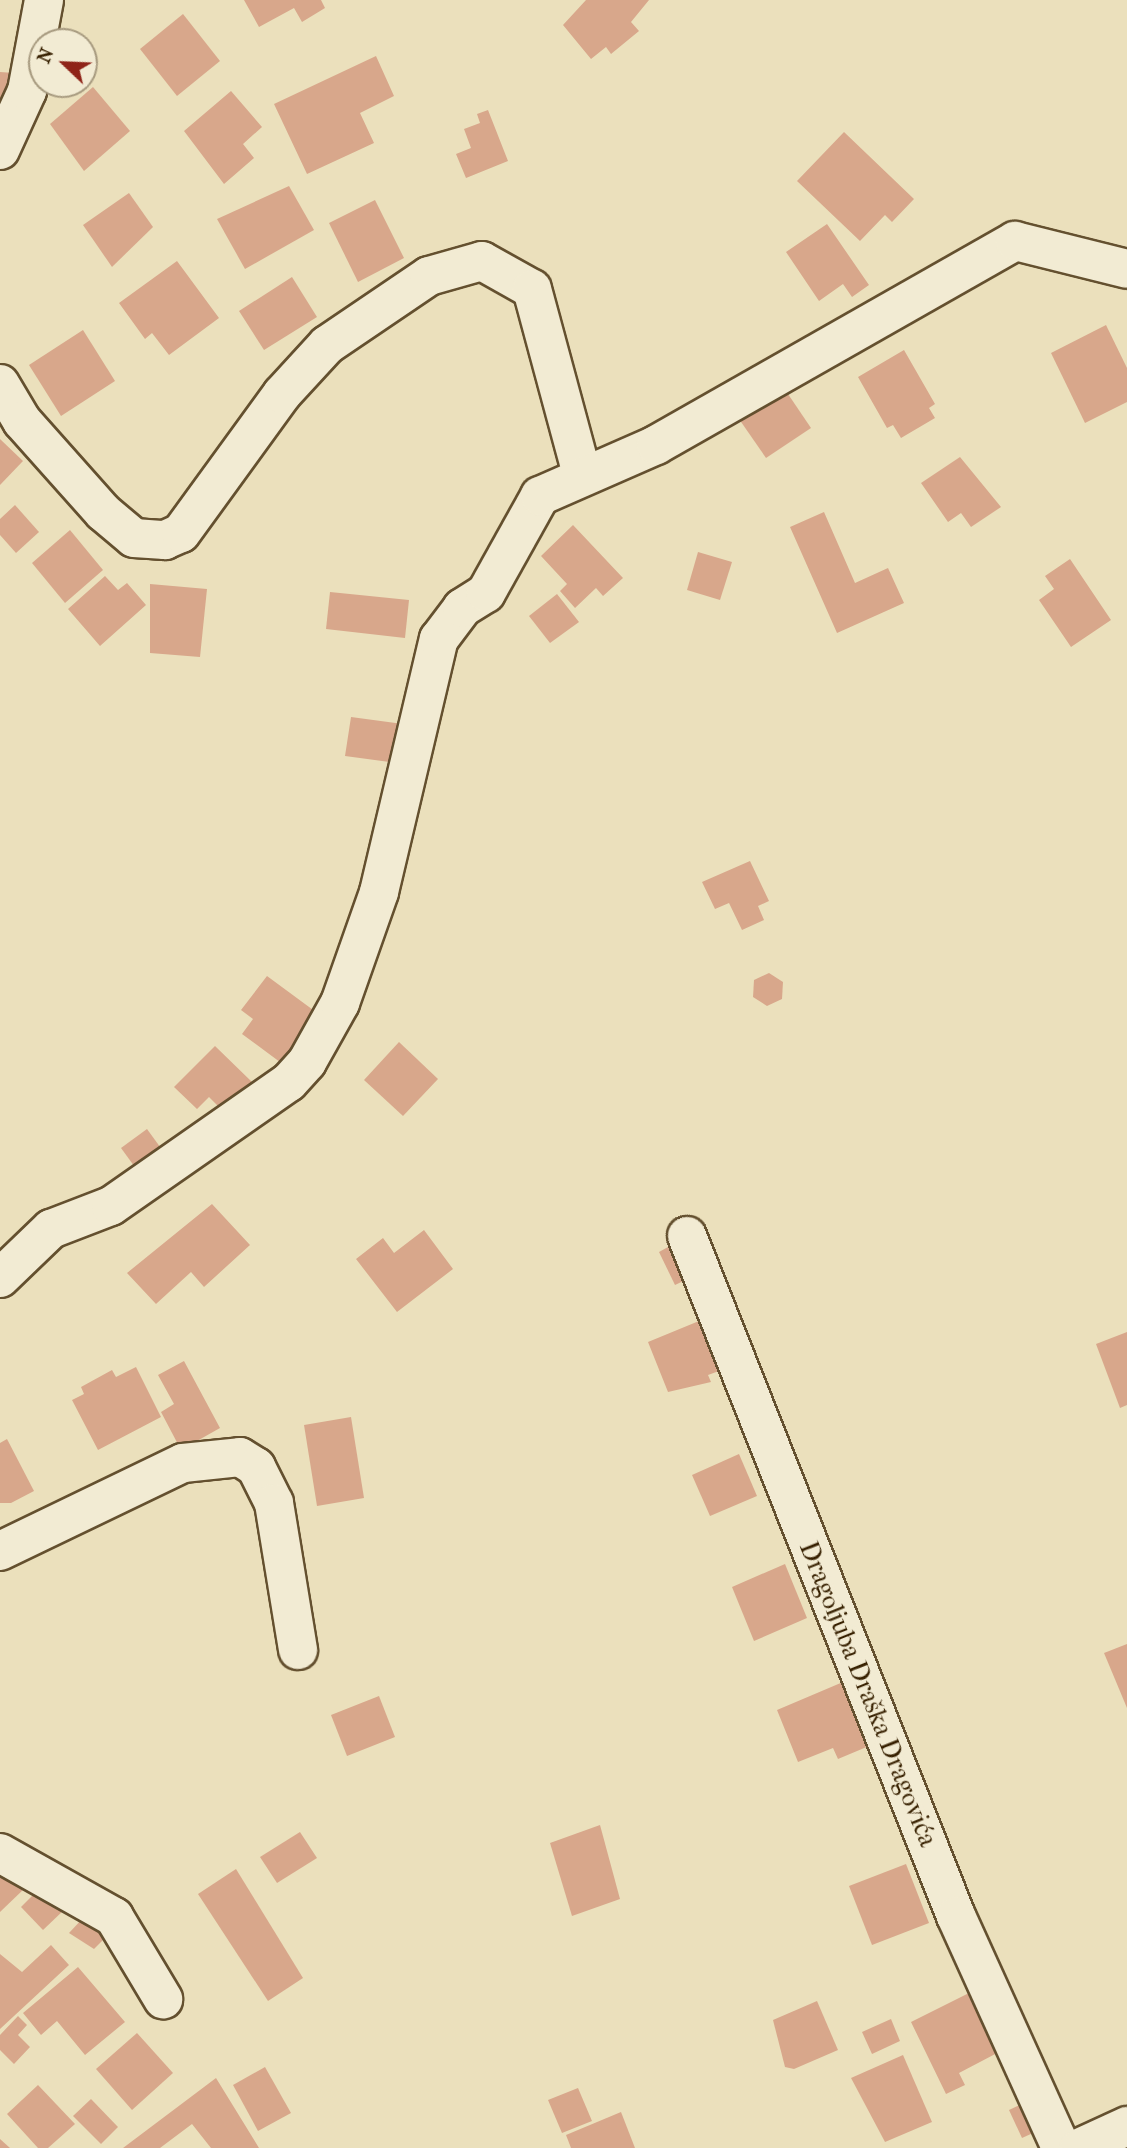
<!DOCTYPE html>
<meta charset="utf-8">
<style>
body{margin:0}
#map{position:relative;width:1127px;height:2148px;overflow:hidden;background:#ebe0bc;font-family:"IM FELL French Canon",serif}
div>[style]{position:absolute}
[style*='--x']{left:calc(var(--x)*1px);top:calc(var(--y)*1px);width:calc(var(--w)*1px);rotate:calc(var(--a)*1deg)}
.building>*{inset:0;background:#d8a78b}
.roads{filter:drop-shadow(2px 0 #64502f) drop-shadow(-2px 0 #64502f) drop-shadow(0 2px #64502f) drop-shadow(0 -2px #64502f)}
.minor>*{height:38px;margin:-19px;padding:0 19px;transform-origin:19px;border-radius:19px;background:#f2ebd3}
span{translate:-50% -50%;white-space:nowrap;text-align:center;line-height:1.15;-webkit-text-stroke:7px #f2ebd3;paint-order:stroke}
.street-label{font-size:26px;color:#372000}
.north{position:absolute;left:28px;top:28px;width:70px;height:70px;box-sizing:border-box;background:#f2ebd3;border:2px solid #a79a7f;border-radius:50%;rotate:293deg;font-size:19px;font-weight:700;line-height:28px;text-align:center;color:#372000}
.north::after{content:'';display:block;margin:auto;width:24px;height:32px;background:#8f2418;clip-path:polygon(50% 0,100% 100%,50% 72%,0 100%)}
</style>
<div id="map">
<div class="building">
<i style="clip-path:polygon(244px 0,321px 0,325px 8px,302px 22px,294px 8px,259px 27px)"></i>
<i style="clip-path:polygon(586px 0,649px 0,631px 22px,639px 31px,611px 54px,606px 47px,591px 59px,563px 25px)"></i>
<i style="clip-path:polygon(183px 14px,220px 61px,177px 96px,140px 49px)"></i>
<i style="clip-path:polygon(376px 56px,394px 96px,360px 113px,374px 143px,307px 174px,274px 104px)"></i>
<i style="clip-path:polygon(0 72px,14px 73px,0 128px)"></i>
<i style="clip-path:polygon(93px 87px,130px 131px,84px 171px,50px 124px)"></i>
<i style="clip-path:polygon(231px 91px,262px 127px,243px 144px,254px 158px,224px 184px,184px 131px)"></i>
<i style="clip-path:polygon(488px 110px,508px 161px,466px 178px,456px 154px,471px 148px,464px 129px,480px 123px,477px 114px)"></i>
<i style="clip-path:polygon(844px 132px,914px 199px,892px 222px,885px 215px,860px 241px,797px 181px)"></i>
<i style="clip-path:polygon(289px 186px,314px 230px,245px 269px,217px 219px)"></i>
<i style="clip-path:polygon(129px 193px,153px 227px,112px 267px,83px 225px)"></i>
<i style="clip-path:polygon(375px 200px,404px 258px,358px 282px,329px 223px)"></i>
<i style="clip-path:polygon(827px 224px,869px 285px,852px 297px,843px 284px,819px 301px,786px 252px)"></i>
<i style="clip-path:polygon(177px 261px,219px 318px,169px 355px,152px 333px,145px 339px,119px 303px)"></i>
<i style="clip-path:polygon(292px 277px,317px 317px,264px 350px,239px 311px)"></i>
<i style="clip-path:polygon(1106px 325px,1127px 368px,1127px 402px,1085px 423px,1051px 353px)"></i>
<i style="clip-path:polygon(83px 330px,115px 381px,61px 416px,29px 365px)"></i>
<i style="clip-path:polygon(904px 350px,935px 404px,929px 408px,935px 418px,901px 438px,893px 425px,887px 428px,858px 377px)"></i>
<i style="clip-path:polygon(788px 394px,811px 428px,766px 458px,739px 419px)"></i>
<i style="clip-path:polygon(0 439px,23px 461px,0 485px)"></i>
<i style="clip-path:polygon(960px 457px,1001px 507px,971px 527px,961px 513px,948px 522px,921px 483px)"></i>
<i style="clip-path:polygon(15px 505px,39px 532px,16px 553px,0 535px,0 519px)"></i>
<i style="clip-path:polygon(824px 512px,855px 583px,888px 568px,904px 603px,837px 633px,790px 527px)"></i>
<i style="clip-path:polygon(573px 525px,623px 578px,603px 596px,596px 588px,575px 608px,560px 591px,567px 584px,541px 556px)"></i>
<i style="clip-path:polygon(70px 530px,103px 570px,65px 603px,32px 563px)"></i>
<i style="clip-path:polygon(698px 552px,732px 562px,720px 600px,687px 590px)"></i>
<i style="clip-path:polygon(1070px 559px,1111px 620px,1071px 647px,1039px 600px,1054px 589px,1045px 576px)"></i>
<i style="clip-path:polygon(105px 576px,118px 590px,127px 583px,146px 605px,100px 646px,68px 609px)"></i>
<i style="clip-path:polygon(150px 584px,207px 589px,200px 657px,150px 653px)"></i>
<i style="clip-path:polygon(330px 592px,409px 600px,405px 638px,326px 629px)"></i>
<i style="clip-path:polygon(557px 594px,579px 622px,550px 643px,529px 616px)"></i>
<i style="clip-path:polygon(351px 717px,403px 724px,397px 763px,345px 756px)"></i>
<i style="clip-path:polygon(750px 861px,769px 901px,758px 906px,764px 920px,742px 930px,729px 903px,715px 909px,702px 882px)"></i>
<i style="clip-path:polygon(769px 973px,783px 982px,782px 999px,767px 1006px,753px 997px,754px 980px)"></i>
<i style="clip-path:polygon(267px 976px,324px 1018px,288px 1068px,242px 1034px,253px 1019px,241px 1010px)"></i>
<i style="clip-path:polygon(399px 1042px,438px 1079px,403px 1116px,364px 1080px)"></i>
<i style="clip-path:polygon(215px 1046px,252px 1082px,223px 1111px,209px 1097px,197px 1109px,174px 1087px)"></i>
<i style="clip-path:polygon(147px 1129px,163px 1151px,137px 1170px,121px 1148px)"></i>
<i style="clip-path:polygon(212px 1204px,250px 1245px,204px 1287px,191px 1272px,156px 1304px,127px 1273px)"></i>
<i style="clip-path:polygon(424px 1230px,453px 1269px,397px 1312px,356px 1259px,383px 1238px,394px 1253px)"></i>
<i style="clip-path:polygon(679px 1241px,696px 1275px,675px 1285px,659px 1252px)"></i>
<i style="clip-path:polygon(699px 1321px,719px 1371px,708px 1375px,711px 1382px,668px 1392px,648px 1342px)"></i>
<i style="clip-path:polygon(1127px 1332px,1127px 1405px,1120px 1408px,1096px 1344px)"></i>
<i style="clip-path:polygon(184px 1361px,220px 1428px,181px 1450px,161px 1412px,174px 1404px,158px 1375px)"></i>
<i style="clip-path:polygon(136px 1367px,161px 1417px,98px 1450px,72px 1400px,84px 1394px,81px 1387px,112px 1370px,116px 1377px)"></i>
<i style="clip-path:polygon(351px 1417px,364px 1498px,317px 1506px,304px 1425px)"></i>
<i style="clip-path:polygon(7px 1439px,34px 1491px,11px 1503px,0 1503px,0 1443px)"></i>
<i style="clip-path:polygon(739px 1454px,757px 1496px,710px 1516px,692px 1475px)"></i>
<i style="clip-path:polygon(785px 1564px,807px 1618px,754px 1641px,732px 1587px)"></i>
<i style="clip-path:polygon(1127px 1644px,1127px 1708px,1104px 1653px)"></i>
<i style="clip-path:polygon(843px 1682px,869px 1746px,838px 1759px,833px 1748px,798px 1762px,777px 1710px)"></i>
<i style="clip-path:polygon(379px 1696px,395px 1737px,347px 1756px,331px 1715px)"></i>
<i style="clip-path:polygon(600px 1825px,620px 1899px,572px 1916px,550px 1843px)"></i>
<i style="clip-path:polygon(300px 1832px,317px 1858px,277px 1883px,260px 1857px)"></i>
<i style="clip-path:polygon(906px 1864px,929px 1923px,872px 1945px,849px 1886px)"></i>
<i style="clip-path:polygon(0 1866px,25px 1888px,0 1912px)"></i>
<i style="clip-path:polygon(236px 1869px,303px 1978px,268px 2001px,198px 1894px)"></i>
<i style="clip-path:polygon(42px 1886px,65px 1909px,43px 1930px,21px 1907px)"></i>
<i style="clip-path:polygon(84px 1917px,105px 1938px,94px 1949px,69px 1933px)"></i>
<i style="clip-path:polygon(51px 1945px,69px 1965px,0 2029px,0 1954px,22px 1972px)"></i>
<i style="clip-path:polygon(78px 1967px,125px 2022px,85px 2055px,57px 2021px,41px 2035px,23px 2013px)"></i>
<i style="clip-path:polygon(969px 1993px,999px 2052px,959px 2073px,965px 2085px,946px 2094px,911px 2022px)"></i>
<i style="clip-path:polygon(817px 2001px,838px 2050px,794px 2069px,785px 2067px,773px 2020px)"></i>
<i style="clip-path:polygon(18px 2016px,27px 2025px,18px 2035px,30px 2047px,14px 2064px,0 2050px,0 2035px)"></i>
<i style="clip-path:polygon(891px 2019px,900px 2041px,872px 2054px,862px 2032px)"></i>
<i style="clip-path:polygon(137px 2033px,173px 2073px,132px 2110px,96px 2069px)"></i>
<i style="clip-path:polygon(903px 2055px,932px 2122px,885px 2142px,851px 2078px)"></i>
<i style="clip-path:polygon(265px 2067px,291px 2113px,258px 2131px,233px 2085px)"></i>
<i style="clip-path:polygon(216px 2078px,259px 2148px,211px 2148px,192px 2124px,160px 2148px,123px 2148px)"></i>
<i style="clip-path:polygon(38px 2085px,75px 2124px,48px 2148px,38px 2148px,7px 2114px)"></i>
<i style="clip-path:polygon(578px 2088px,592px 2121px,562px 2133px,548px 2100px)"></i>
<i style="clip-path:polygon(91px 2099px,118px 2127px,101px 2144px,73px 2116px)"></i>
<i style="clip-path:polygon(1032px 2099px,1044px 2128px,1022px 2138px,1009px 2110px)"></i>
<i style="clip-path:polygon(621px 2112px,635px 2148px,571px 2148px,566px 2135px)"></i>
<i style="clip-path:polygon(0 2139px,10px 2148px,0 2148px)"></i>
</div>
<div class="roads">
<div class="minor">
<i style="--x:0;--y:150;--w:65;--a:-65.4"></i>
<i style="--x:27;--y:91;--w:93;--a:-79.4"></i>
<i style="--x:0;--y:384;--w:43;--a:59.3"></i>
<i style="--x:22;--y:421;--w:122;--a:48.3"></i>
<i style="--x:103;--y:512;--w:40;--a:40"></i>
<i style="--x:134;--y:538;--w:31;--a:4"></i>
<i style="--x:165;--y:540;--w:17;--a:-24"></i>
<i style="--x:181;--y:533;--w:172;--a:-54"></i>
<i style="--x:282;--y:394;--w:67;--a:-47.4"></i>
<i style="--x:327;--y:345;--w:123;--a:-34.1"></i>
<i style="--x:429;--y:276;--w:55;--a:-15.8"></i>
<i style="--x:482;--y:261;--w:57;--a:29.2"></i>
<i style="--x:532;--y:289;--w:192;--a:74.9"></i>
<i style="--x:687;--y:1236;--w:731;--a:68.42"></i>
<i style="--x:956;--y:1916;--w:255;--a:65.6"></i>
<i style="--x:0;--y:1278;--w:71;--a:-43.9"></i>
<i style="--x:51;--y:1229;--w:64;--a:-21"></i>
<i style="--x:111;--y:1206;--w:217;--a:-34.9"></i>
<i style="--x:289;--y:1082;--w:27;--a:-48"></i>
<i style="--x:307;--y:1062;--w:68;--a:-60.8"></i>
<i style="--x:340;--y:1003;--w:118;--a:-70.6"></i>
<i style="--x:379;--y:892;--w:260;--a:-76.7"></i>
<i style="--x:439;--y:639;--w:39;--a:-53"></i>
<i style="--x:462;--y:608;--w:28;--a:-32"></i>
<i style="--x:486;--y:593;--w:111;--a:-60.9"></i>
<i style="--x:540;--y:496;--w:127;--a:-23.7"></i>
<i style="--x:656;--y:445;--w:413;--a:-29.6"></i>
<i style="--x:1015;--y:241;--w:115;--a:14"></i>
<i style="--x:0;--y:1551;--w:203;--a:-25.7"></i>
<i style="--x:183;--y:1463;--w:57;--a:-6"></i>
<i style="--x:240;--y:1457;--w:19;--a:32"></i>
<i style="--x:256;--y:1467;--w:40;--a:63.4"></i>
<i style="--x:274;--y:1503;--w:149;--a:80.7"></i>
<i style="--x:0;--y:1853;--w:131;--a:29.3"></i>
<i style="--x:114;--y:1917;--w:96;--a:59.1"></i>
<i style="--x:1079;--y:2148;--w:53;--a:-24.6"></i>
</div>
</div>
<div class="street-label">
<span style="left:868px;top:1694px;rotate:68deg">Dragoljuba Draška Dragovića</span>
</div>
<div class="north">N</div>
</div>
